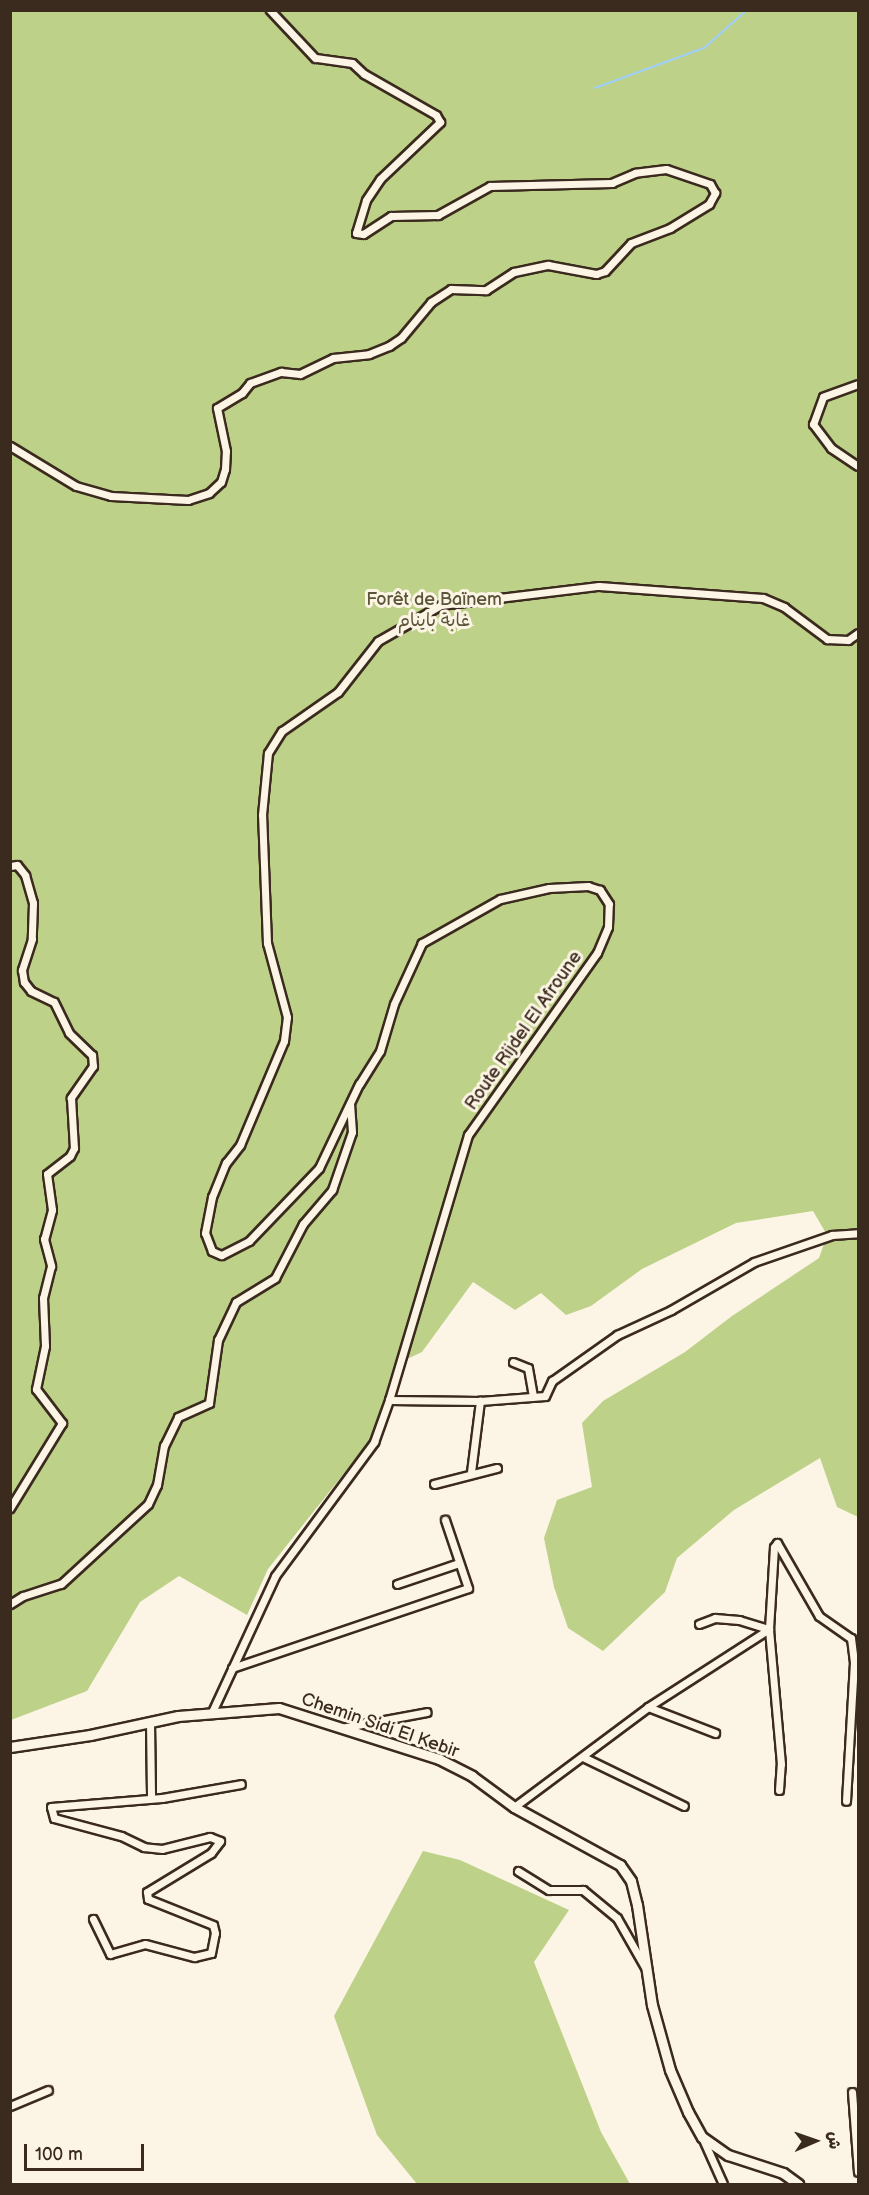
<!DOCTYPE html>
<meta charset="utf-8">
<style>
body{margin:0}
#map{position:relative;width:869px;height:2195px;overflow:hidden;background:#fcf5e5;font-family:"Balsamiq Sans","Playpen Sans Arabic",sans-serif}
div>[style]{position:absolute}
[style*='--x']{left:calc(var(--x)*1px);top:calc(var(--y)*1px);width:calc(var(--w)*1px);rotate:calc(var(--a)*1deg)}
.green>*{inset:0;background:#bdd288}
.stream>*{height:2px;margin:-1px;padding:0 1px;transform-origin:1px;border-radius:1px;background:#a0cffb}
.roads{filter:drop-shadow(2px 0 #3b2a1e) drop-shadow(-2px 0 #3b2a1e) drop-shadow(0 2px #3b2a1e) drop-shadow(0 -2px #3b2a1e)}
.street>*{height:7px;margin:-3.5px;padding:0 3.5px;transform-origin:3.5px;border-radius:3.5px;background:#fcf5e5}
.secondary>*{height:9px;margin:-4.5px;padding:0 4.5px;transform-origin:4.5px;border-radius:4.5px;background:#fcf5e5}
span{translate:-50% -50%;white-space:nowrap;text-align:center;line-height:1.15;-webkit-text-stroke:6px #fcf5e5;paint-order:stroke}
.park-label{font-size:18px;color:#5c5438}
.street-label{font-size:18px;color:#3b2a1e}
.frame{position:absolute;inset:0;border:12px solid #3b2a1e;pointer-events:none}
.north{position:absolute;left:785px;top:2111px;width:60px;height:60px;-webkit-text-stroke:4px #fcf5e5;paint-order:stroke;rotate:88deg;font-size:16px;font-weight:700;line-height:24px;text-align:center;color:#3b2a1e}
.north::after{content:'';display:block;margin:auto;width:21px;height:27px;background:#3b2a1e;clip-path:polygon(50% 0,100% 100%,50% 72%,0 100%)}
.scale{position:absolute;left:24px;top:2144px;width:120px;height:27px;box-sizing:border-box;border:3px solid #3b2a1e;border-top:0;padding-left:8px;font-size:18px;line-height:21px;white-space:nowrap;color:#3b2a1e;-webkit-text-stroke:4px #fcf5e5;paint-order:stroke}
</style>
<div id="map">
<div class="green">
<i style="clip-path:polygon(11px 11px,858px 11px,858px 1517px,837px 1507px,820px 1458px,734px 1510px,677px 1558px,665px 1592px,603px 1651px,568px 1628px,554px 1587px,544px 1538px,557px 1500px,592px 1487px,582px 1423px,603px 1401px,685px 1352px,732px 1316px,819px 1258px,827px 1235px,813px 1211px,736px 1223px,642px 1269px,591px 1306px,566px 1315px,541px 1293px,515px 1310px,473px 1282px,422px 1352px,394px 1365px,372px 1438px,268px 1569px,247px 1615px,179px 1576px,140px 1602px,87px 1691px,11px 1720px)"></i>
<i style="clip-path:polygon(423px 1851px,460px 1860px,569px 1910px,534px 1962px,601px 2132px,630px 2184px,417px 2184px,377px 2135px,334px 2016px)"></i>
</div>
<div class="stream">
<i style="--x:595;--y:88;--w:116;--a:-20.2"></i>
<i style="--x:704;--y:48;--w:57;--a:-41.5"></i>
</div>
<div class="roads">
<div class="street">
<i style="--x:858;--y:384;--w:37;--a:160"></i>
<i style="--x:823;--y:397;--w:29;--a:110"></i>
<i style="--x:813;--y:424;--w:30;--a:53"></i>
<i style="--x:831;--y:448;--w:32;--a:34"></i>
<i style="--x:10;--y:446;--w:77;--a:31.2"></i>
<i style="--x:76;--y:486;--w:36;--a:16"></i>
<i style="--x:111;--y:496;--w:77;--a:3"></i>
<i style="--x:188;--y:500;--w:22;--a:-18"></i>
<i style="--x:209;--y:493;--w:16;--a:-43"></i>
<i style="--x:221;--y:482;--w:14;--a:-73"></i>
<i style="--x:225;--y:469;--w:18;--a:-87"></i>
<i style="--x:226;--y:451;--w:44;--a:-101.8"></i>
<i style="--x:217;--y:408;--w:29;--a:-31"></i>
<i style="--x:242;--y:393;--w:13;--a:-51"></i>
<i style="--x:250;--y:383;--w:33;--a:-20"></i>
<i style="--x:281;--y:372;--w:19;--a:6"></i>
<i style="--x:300;--y:374;--w:37;--a:-26"></i>
<i style="--x:333;--y:358;--w:36;--a:-6"></i>
<i style="--x:369;--y:354;--w:22;--a:-22"></i>
<i style="--x:389;--y:346;--w:14;--a:-34"></i>
<i style="--x:401;--y:338;--w:47;--a:-50.2"></i>
<i style="--x:431;--y:302;--w:24;--a:-33"></i>
<i style="--x:451;--y:289;--w:35;--a:2"></i>
<i style="--x:486;--y:290;--w:33;--a:-33"></i>
<i style="--x:514;--y:272;--w:35;--a:-12"></i>
<i style="--x:548;--y:265;--w:49;--a:10.6"></i>
<i style="--x:596;--y:274;--w:9;--a:-18"></i>
<i style="--x:605;--y:271;--w:38;--a:-47"></i>
<i style="--x:631;--y:243;--w:42;--a:-21"></i>
<i style="--x:670;--y:228;--w:46;--a:-31.6"></i>
<i style="--x:709;--y:204;--w:13;--a:-61"></i>
<i style="--x:715;--y:193;--w:10;--a:-119"></i>
<i style="--x:710;--y:184;--w:46;--a:-161.2"></i>
<i style="--x:666;--y:169;--w:31;--a:173"></i>
<i style="--x:635;--y:173;--w:25;--a:157"></i>
<i style="--x:612;--y:183;--w:122;--a:178.6"></i>
<i style="--x:490;--y:186;--w:60;--a:150.9"></i>
<i style="--x:438;--y:215;--w:47;--a:178.8"></i>
<i style="--x:391;--y:216;--w:33;--a:147"></i>
<i style="--x:363;--y:234;--w:7;--a:-172"></i>
<i style="--x:356;--y:233;--w:34;--a:-73"></i>
<i style="--x:366;--y:200;--w:25;--a:-56"></i>
<i style="--x:380;--y:179;--w:83;--a:-43.5"></i>
<i style="--x:440;--y:122;--w:8;--a:-120"></i>
<i style="--x:436;--y:115;--w:83;--a:-150.3"></i>
<i style="--x:364;--y:74;--w:16;--a:-137"></i>
<i style="--x:352;--y:63;--w:37;--a:-172"></i>
<i style="--x:315;--y:58;--w:66;--a:-133.2"></i>
<i style="--x:10;--y:866;--w:7;--a:-8"></i>
<i style="--x:17;--y:865;--w:13;--a:51"></i>
<i style="--x:25;--y:875;--w:29;--a:74"></i>
<i style="--x:33;--y:903;--w:36;--a:92"></i>
<i style="--x:32;--y:939;--w:33;--a:108"></i>
<i style="--x:22;--y:970;--w:12;--a:81"></i>
<i style="--x:24;--y:982;--w:11;--a:52"></i>
<i style="--x:31;--y:991;--w:25;--a:26"></i>
<i style="--x:54;--y:1002;--w:34;--a:64"></i>
<i style="--x:69;--y:1033;--w:32;--a:44"></i>
<i style="--x:92;--y:1055;--w:11;--a:85"></i>
<i style="--x:93;--y:1066;--w:39;--a:125"></i>
<i style="--x:71;--y:1098;--w:50;--a:86.6"></i>
<i style="--x:74;--y:1148;--w:9;--a:117"></i>
<i style="--x:70;--y:1156;--w:29;--a:142"></i>
<i style="--x:47;--y:1174;--w:36;--a:82"></i>
<i style="--x:52;--y:1210;--w:30;--a:105"></i>
<i style="--x:44;--y:1239;--w:28;--a:75"></i>
<i style="--x:51;--y:1266;--w:33;--a:104"></i>
<i style="--x:43;--y:1298;--w:48;--a:87.6"></i>
<i style="--x:45;--y:1346;--w:44;--a:101.8"></i>
<i style="--x:36;--y:1389;--w:43;--a:52.6"></i>
<i style="--x:62;--y:1423;--w:100;--a:121.5"></i>
<i style="--x:513;--y:1362;--w:16;--a:22"></i>
<i style="--x:528;--y:1368;--w:29;--a:80"></i>
<i style="--x:389;--y:1400;--w:277;--a:-73.4"></i>
<i style="--x:468;--y:1135;--w:223;--a:-54.7"></i>
<i style="--x:597;--y:953;--w:28;--a:-67"></i>
<i style="--x:608;--y:927;--w:23;--a:-88"></i>
<i style="--x:609;--y:904;--w:17;--a:-123"></i>
<i style="--x:600;--y:890;--w:13;--a:-162"></i>
<i style="--x:588;--y:886;--w:39;--a:177"></i>
<i style="--x:549;--y:888;--w:50;--a:167.3"></i>
<i style="--x:500;--y:899;--w:90;--a:150.6"></i>
<i style="--x:422;--y:943;--w:67;--a:114.7"></i>
<i style="--x:394;--y:1004;--w:49;--a:106.6"></i>
<i style="--x:380;--y:1051;--w:39;--a:122"></i>
<i style="--x:359;--y:1084;--w:93;--a:115.5"></i>
<i style="--x:319;--y:1168;--w:101;--a:133.8"></i>
<i style="--x:249;--y:1241;--w:31;--a:153"></i>
<i style="--x:221;--y:1255;--w:10;--a:-156"></i>
<i style="--x:212;--y:1251;--w:19;--a:-111"></i>
<i style="--x:205;--y:1233;--w:37;--a:-79"></i>
<i style="--x:212;--y:1197;--w:37;--a:-68"></i>
<i style="--x:226;--y:1163;--w:23;--a:-52"></i>
<i style="--x:240;--y:1145;--w:113;--a:-67.1"></i>
<i style="--x:284;--y:1041;--w:24;--a:-83"></i>
<i style="--x:287;--y:1017;--w:77;--a:-105.1"></i>
<i style="--x:267;--y:943;--w:128;--a:-92.2"></i>
<i style="--x:262;--y:815;--w:62;--a:-84.5"></i>
<i style="--x:268;--y:753;--w:26;--a:-58"></i>
<i style="--x:282;--y:731;--w:68;--a:-34.9"></i>
<i style="--x:338;--y:692;--w:65;--a:-51.9"></i>
<i style="--x:378;--y:641;--w:73;--a:-29.7"></i>
<i style="--x:441;--y:605;--w:159;--a:-6.9"></i>
<i style="--x:599;--y:586;--w:164;--a:4.2"></i>
<i style="--x:763;--y:598;--w:23;--a:23"></i>
<i style="--x:784;--y:607;--w:54;--a:36.7"></i>
<i style="--x:827;--y:639;--w:21;--a:3"></i>
<i style="--x:848;--y:640;--w:12;--a:-35"></i>
<i style="--x:471;--y:1472;--w:72;--a:-82.8"></i>
<i style="--x:434;--y:1484;--w:65;--a:-14.3"></i>
<i style="--x:397;--y:1584;--w:65;--a:-18.7"></i>
<i style="--x:10;--y:1604;--w:15;--a:-32"></i>
<i style="--x:23;--y:1596;--w:40;--a:-18"></i>
<i style="--x:61;--y:1584;--w:118;--a:-42.6"></i>
<i style="--x:148;--y:1504;--w:21;--a:-65"></i>
<i style="--x:157;--y:1485;--w:40;--a:-80"></i>
<i style="--x:164;--y:1446;--w:32;--a:-64"></i>
<i style="--x:178;--y:1417;--w:34;--a:-24"></i>
<i style="--x:209;--y:1403;--w:64;--a:-81.9"></i>
<i style="--x:218;--y:1340;--w:42;--a:-64.7"></i>
<i style="--x:236;--y:1302;--w:46;--a:-31.6"></i>
<i style="--x:275;--y:1278;--w:61;--a:-62.6"></i>
<i style="--x:303;--y:1224;--w:45;--a:-49.5"></i>
<i style="--x:332;--y:1190;--w:61;--a:-71"></i>
<i style="--x:352;--y:1132;--w:28;--a:-94"></i>
<i style="--x:699;--y:1624;--w:17;--a:-21"></i>
<i style="--x:715;--y:1618;--w:24;--a:5"></i>
<i style="--x:739;--y:1620;--w:31;--a:17"></i>
<i style="--x:232;--y:1668;--w:249;--a:-18.7"></i>
<i style="--x:468;--y:1588;--w:72;--a:-108.7"></i>
<i style="--x:648;--y:1707;--w:72;--a:21.2"></i>
<i style="--x:212;--y:1712;--w:150;--a:-65.1"></i>
<i style="--x:275;--y:1576;--w:167;--a:-53.5"></i>
<i style="--x:374;--y:1442;--w:45;--a:-70.3"></i>
<i style="--x:389;--y:1400;--w:91;--a:0.6"></i>
<i style="--x:480;--y:1401;--w:65;--a:-4.4"></i>
<i style="--x:545;--y:1396;--w:17;--a:-65"></i>
<i style="--x:552;--y:1381;--w:80;--a:-35.3"></i>
<i style="--x:617;--y:1335;--w:60;--a:-24.8"></i>
<i style="--x:671;--y:1310;--w:96;--a:-30"></i>
<i style="--x:754;--y:1262;--w:83;--a:-19.1"></i>
<i style="--x:832;--y:1235;--w:26;--a:-4"></i>
<i style="--x:150;--y:1722;--w:76;--a:89.2"></i>
<i style="--x:341;--y:1728;--w:87;--a:-10.5"></i>
<i style="--x:583;--y:1757;--w:112;--a:25.9"></i>
<i style="--x:779;--y:1790;--w:26;--a:-86"></i>
<i style="--x:781;--y:1764;--w:136;--a:-95.1"></i>
<i style="--x:769;--y:1629;--w:82;--a:-86.5"></i>
<i style="--x:774;--y:1547;--w:5;--a:-53"></i>
<i style="--x:777;--y:1543;--w:84;--a:60.1"></i>
<i style="--x:819;--y:1616;--w:39;--a:35"></i>
<i style="--x:851;--y:1638;--w:24;--a:83"></i>
<i style="--x:854;--y:1662;--w:139;--a:93.3"></i>
<i style="--x:514;--y:1807;--w:167;--a:-36.7"></i>
<i style="--x:648;--y:1707;--w:144;--a:-32.8"></i>
<i style="--x:518;--y:1871;--w:36;--a:32"></i>
<i style="--x:549;--y:1890;--w:34;--a:0"></i>
<i style="--x:583;--y:1890;--w:44;--a:39.5"></i>
<i style="--x:617;--y:1918;--w:56;--a:60.3"></i>
<i style="--x:93;--y:1919;--w:39;--a:64"></i>
<i style="--x:110;--y:1954;--w:36;--a:-16"></i>
<i style="--x:145;--y:1944;--w:51;--a:14.9"></i>
<i style="--x:194;--y:1957;--w:17;--a:-13"></i>
<i style="--x:211;--y:1953;--w:20;--a:-79"></i>
<i style="--x:215;--y:1933;--w:8;--a:-104"></i>
<i style="--x:213;--y:1925;--w:70;--a:-158.2"></i>
<i style="--x:148;--y:1899;--w:7;--a:-98"></i>
<i style="--x:147;--y:1892;--w:75;--a:-31.4"></i>
<i style="--x:211;--y:1853;--w:15;--a:-53"></i>
<i style="--x:220;--y:1841;--w:11;--a:-158"></i>
<i style="--x:210;--y:1837;--w:49;--a:166"></i>
<i style="--x:162;--y:1849;--w:18;--a:-174"></i>
<i style="--x:144;--y:1847;--w:25;--a:-154"></i>
<i style="--x:121;--y:1836;--w:69;--a:-165"></i>
<i style="--x:54;--y:1818;--w:11;--a:-105"></i>
<i style="--x:51;--y:1807;--w:111;--a:-4.6"></i>
<i style="--x:162;--y:1798;--w:80;--a:-10"></i>
<i style="--x:852;--y:2092;--w:80;--a:85.7"></i>
<i style="--x:10;--y:2106;--w:41;--a:-22.8"></i>
<i style="--x:702;--y:2137;--w:51;--a:65.9"></i>
</div>
<div class="secondary">
<i style="--x:10;--y:1747;--w:81;--a:-8.5"></i>
<i style="--x:90;--y:1735;--w:90;--a:-12.2"></i>
<i style="--x:178;--y:1716;--w:101;--a:-4.5"></i>
<i style="--x:279;--y:1708;--w:168;--a:17.7"></i>
<i style="--x:439;--y:1759;--w:37;--a:27"></i>
<i style="--x:472;--y:1776;--w:52;--a:36.4"></i>
<i style="--x:514;--y:1807;--w:121;--a:28.7"></i>
<i style="--x:620;--y:1865;--w:19;--a:55"></i>
<i style="--x:631;--y:1881;--w:25;--a:76"></i>
<i style="--x:637;--y:1905;--w:101;--a:81.5"></i>
<i style="--x:652;--y:2005;--w:67;--a:74.5"></i>
<i style="--x:670;--y:2070;--w:46;--a:66.8"></i>
<i style="--x:688;--y:2112;--w:29;--a:61"></i>
<i style="--x:702;--y:2137;--w:32;--a:35"></i>
<i style="--x:728;--y:2155;--w:58;--a:18.1"></i>
<i style="--x:783;--y:2173;--w:19;--a:36"></i>
</div>
</div>
<div class="park-label">
<span style="left:434px;top:611px">Forêt de Baïnem<br>غابة باينام</span>
</div>
<div class="street-label">
<span style="left:524px;top:1031px;rotate:-55deg">Route Rijdel El Afroune</span>
<span style="left:380px;top:1726px;rotate:19deg">Chemin Sidi El Kebir</span>
</div>
<div class="frame"></div>
<div class="north">ش</div>
<div class="scale">100 m</div>
</div>
